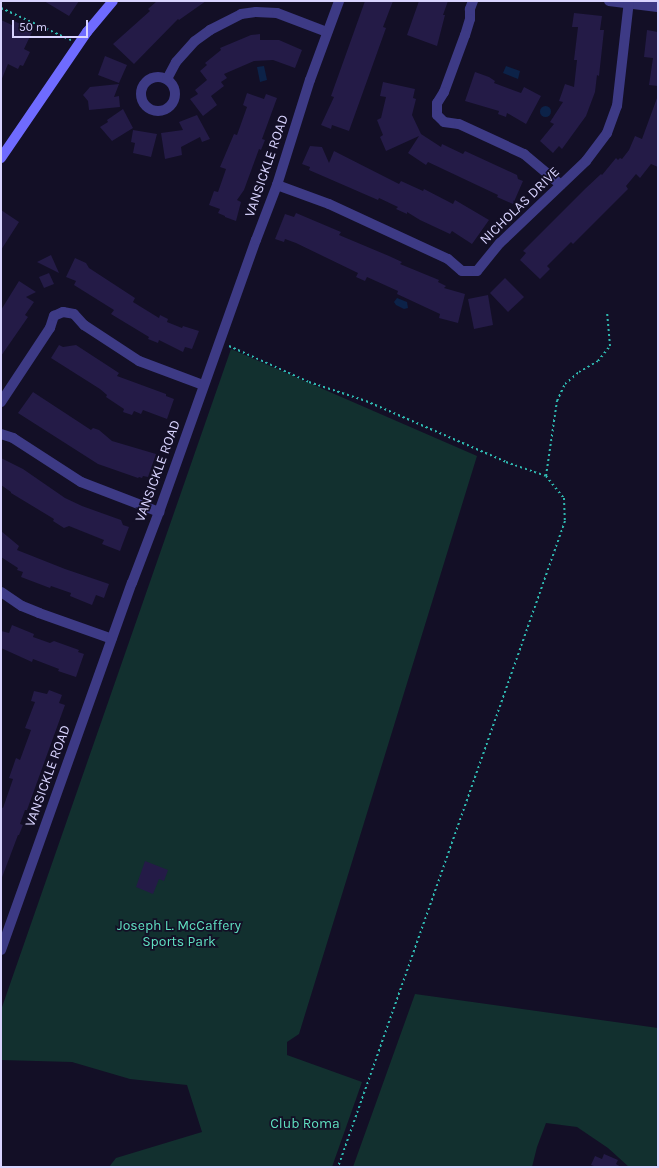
<!DOCTYPE html>
<style>
body{margin:0}
#map{position:relative;width:659px;height:1168px;overflow:hidden;background:#130f26;font-family:Karla,sans-serif}
div>[style]{position:absolute}
[style*='--x']{left:calc(var(--x)*1px);top:calc(var(--y)*1px);width:calc(var(--w)*1px);rotate:calc(var(--a)*1deg)}
.green>*{inset:0;background:#12302f}
.water>*{inset:0;background:#0c2248}
.round{border-radius:50%}
.building>*{inset:0;background:#241b47}
.path>*{height:2px;margin-top:-1px;transform-origin:0;background:repeating-linear-gradient(90deg,#2fb8b0 0 2px,transparent 0 5px)}
.minor>*{height:10px;margin:-5px;padding:0 5px;transform-origin:5px;border-radius:5px;background:#3d3a85}
.minor>.ring{margin:-5px;padding:0;box-sizing:content-box;background:none;border:10px solid #3d3a85;border-radius:50%}
.tertiary>*{height:10px;margin:-5px;padding:0 5px;transform-origin:5px;border-radius:5px;background:#3d3a85}
.secondary>*{height:10px;margin:-5px;padding:0 5px;transform-origin:5px;border-radius:5px;background:#6f6bff}
span{translate:-50% -50%;white-space:nowrap;text-align:center;line-height:1.15;-webkit-text-stroke:3.5px #130f26;paint-order:stroke}
.street-label{font-size:14px;color:#d9d4ff}
.park-label{font-size:14px;color:#5fe0c0}
.frame{position:absolute;inset:0;border:2px solid #d9d4ff;pointer-events:none}
.scale{position:absolute;left:12px;top:20px;width:76px;height:18px;box-sizing:border-box;border:2px solid #d9d4ff;border-top:0;padding-left:5px;font-size:12px;line-height:14px;white-space:nowrap;color:#d9d4ff;-webkit-text-stroke:3px #130f26;paint-order:stroke}
</style>
<div id="map">
<div class="green">
<i style="clip-path:polygon(231px 349px,477px 456px,299px 1034px,287px 1042px,287px 1055px,362px 1082px,332px 1167px,109px 1167px,116px 1158px,202px 1132px,187px 1085px,130px 1079px,72px 1062px,1px 1060px,1px 1010px)"></i>
<i style="clip-path:polygon(415px 994px,658px 1028px,658px 1161px,656px 1167px,629px 1167px,608px 1148px,577px 1127px,546px 1123px,537px 1147px,532px 1167px,353px 1167px)"></i>
</div>
<div class="water">
<i style="clip-path:polygon(264px 66px,267px 80px,260px 82px,257px 67px)"></i>
<i style="clip-path:polygon(506px 66px,520px 71px,518px 79px,503px 73px)"></i>
<i class="round" style="left:539.5px;top:105.5px;width:11px;height:11px"></i>
<i style="clip-path:polygon(397px 298px,407px 302px,408px 308px,404px 309px,396px 305px,394px 302px)"></i>
</div>
<div class="building">
<i style="clip-path:polygon(44px 1px,79px 1px,69px 16px)"></i>
<i style="clip-path:polygon(157px 1px,206px 1px,179px 20px,178px 19px,134px 64px,113px 44px,150px 11px,148px 9px)"></i>
<i style="clip-path:polygon(365px 1px,393px 1px,383px 27px,386px 28px,349px 131px,332px 125px,331px 129px,321px 125px,334px 97px,331px 96px)"></i>
<i style="clip-path:polygon(419px 1px,448px 1px,443px 15px,445px 15px,437px 46px,407px 35px)"></i>
<i style="clip-path:polygon(574px 13px,602px 16px,600px 30px,604px 30px,599px 76px,597px 75px,595px 92px,586px 116px,562px 149px,559px 146px,553px 153px,540px 141px,554px 124px,550px 122px,563px 102px,559px 101px,565px 84px,574px 87px,577px 60px,574px 60px,578px 27px,572px 27px)"></i>
<i style="clip-path:polygon(1px 20px,12px 25px,14px 21px,33px 30px,24px 49px,30px 52px,23px 66px,20px 65px,18px 69px,8px 64px,1px 81px)"></i>
<i style="clip-path:polygon(647px 30px,658px 32px,658px 86px,649px 85px,653px 58px,644px 57px)"></i>
<i style="clip-path:polygon(260px 34px,260px 40px,279px 40px,302px 50px,295px 68px,273px 60px,254px 61px,224px 74px,227px 78px,221px 82px,224px 86px,211px 96px,217px 105px,203px 116px,190px 99px,198px 94px,195px 90px,207px 80px,200px 71px,207px 65px,205px 63px,221px 50px,220px 48px,251px 35px)"></i>
<i style="clip-path:polygon(105px 56px,127px 65px,119px 83px,98px 75px)"></i>
<i style="clip-path:polygon(475px 72px,489px 77px,495px 81px,494px 83px,521px 93px,524px 87px,541px 96px,526px 124px,507px 113px,506px 117px,498px 114px,499px 111px,465px 101px)"></i>
<i style="clip-path:polygon(383px 82px,415px 89px,413px 98px,416px 99px,412px 115px,421px 134px,441px 147px,442px 144px,463px 154px,465px 151px,517px 175px,518px 179px,523px 181px,513px 204px,497px 197px,498px 195px,428px 162px,426px 165px,408px 153px,419px 136px,386px 151px,380px 137px,383px 135px,377px 120px,381px 118px,386px 97px,380px 96px)"></i>
<i style="clip-path:polygon(119px 84px,114px 97px,119px 96px,120px 107px,89px 110px,88px 101px,83px 95px,90px 87px)"></i>
<i style="clip-path:polygon(247px 93px,264px 99px,266px 94px,277px 98px,262px 139px,265px 140px,261px 150px,259px 149px,244px 190px,237px 200px,241px 202px,236px 221px,225px 217px,225px 216px,218px 213px,220px 209px,209px 205px,214px 191px,218px 192px,226px 169px,220px 167px,234px 134px,237px 135px,247px 107px,243px 105px)"></i>
<i style="clip-path:polygon(657px 98px,658px 167px,651px 164px,640px 178px,636px 174px,626px 186px,628px 189px,573px 244px,571px 242px,547px 266px,550px 269px,540px 279px,520px 260px,526px 253px,523px 251px,586px 188px,601px 174px,602px 175px,616px 158px,618px 160px,620px 158px,622px 159px,629px 150px,635px 136px,642px 139px)"></i>
<i style="clip-path:polygon(123px 109px,133px 128px,112px 141px,100px 127px,108px 122px,107px 120px)"></i>
<i style="clip-path:polygon(197px 115px,210px 139px,202px 142px,200px 137px,181px 147px,182px 155px,165px 159px,161px 133px,183px 130px,179px 122px)"></i>
<i style="clip-path:polygon(133px 130px,157px 134px,151px 157px,133px 153px,135px 143px,131px 142px)"></i>
<i style="clip-path:polygon(310px 146px,322px 147px,329px 163px,334px 151px,399px 184px,401px 181px,423px 191px,424px 189px,453px 204px,455px 200px,489px 220px,472px 244px,452px 231px,450px 234px,420px 220px,407px 212px,407px 214px,396px 209px,398px 207px,379px 198px,378px 200px,309px 170px,310px 167px,302px 164px)"></i>
<i style="clip-path:polygon(1px 210px,19px 222px,1px 250px)"></i>
<i style="clip-path:polygon(296px 213px,341px 232px,339px 235px,389px 256px,402px 262px,400px 264px,439px 280px,438px 282px,446px 286px,444px 288px,465px 294px,458px 323px,439px 318px,440px 314px,397px 294px,398px 291px,367px 277px,365px 281px,356px 277px,358px 273px,296px 243px,285px 239px,284px 242px,275px 239px,285px 214px,294px 217px)"></i>
<i style="clip-path:polygon(51px 255px,59px 273px,37px 262px)"></i>
<i style="clip-path:polygon(75px 258px,86px 263px,89px 268px,135px 298px,133px 302px,159px 318px,160px 315px,168px 319px,167px 322px,182px 328px,183px 326px,199px 331px,192px 349px,185px 347px,183px 352px,159px 340px,158px 343px,148px 339px,149px 337px,111px 314px,114px 310px,74px 285px,76px 281px,66px 277px)"></i>
<i style="clip-path:polygon(49px 273px,54px 284px,44px 288px,39px 277px)"></i>
<i style="clip-path:polygon(505px 278px,524px 297px,508px 312px,490px 293px)"></i>
<i style="clip-path:polygon(19px 281px,36px 292px,26px 297px,34px 302px,25px 315px,28px 317px,1px 356px,1px 310px)"></i>
<i style="clip-path:polygon(488px 295px,493px 325px,474px 329px,468px 299px)"></i>
<i style="clip-path:polygon(59px 345px,63px 347px,76px 345px,119px 373px,117px 376px,166px 394px,166px 396px,174px 399px,167px 419px,143px 410px,141px 414px,134px 411px,132px 415px,123px 412px,124px 409px,106px 397px,107px 395px,100px 389px,51px 358px)"></i>
<i style="clip-path:polygon(33px 392px,91px 430px,93px 428px,99px 430px,112px 441px,156px 454px,148px 477px,143px 476px,142px 478px,139px 477px,138px 478px,98px 464px,18px 413px)"></i>
<i style="clip-path:polygon(1px 458px,23px 469px,65px 498px,82px 506px,121px 520px,123px 525px,129px 527px,120px 551px,102px 544px,104px 540px,69px 526px,64px 528px,53px 521px,54px 519px,11px 493px,11px 492px,1px 485px)"></i>
<i style="clip-path:polygon(1px 531px,19px 546px,17px 550px,65px 569px,109px 584px,104px 598px,96px 595px,92px 605px,70px 596px,71px 593px,51px 586px,50px 588px,21px 577px,23px 572px,17px 570px,18px 568px,1px 557px)"></i>
<i style="clip-path:polygon(12px 625px,34px 634px,33px 637px,50px 643px,54px 641px,79px 650px,78px 652px,84px 654px,76px 677px,58px 671px,59px 669px,33px 659px,32px 662px,1px 648px,1px 631px,9px 633px)"></i>
<i style="clip-path:polygon(49px 690px,62px 695px,59px 703px,65px 705px,27px 810px,25px 810px,20px 824px,23px 825px,19px 835px,18px 835px,1px 880px,1px 807px,3px 808px,13px 779px,9px 778px,16px 758px,20px 760px,31px 730px,25px 728px,35px 702px,31px 701px,34px 691px,47px 694px)"></i>
<i style="clip-path:polygon(145px 861px,168px 870px,164px 881px,159px 879px,153px 894px,136px 887px)"></i>
<i style="clip-path:polygon(604px 1154px,618px 1160px,616px 1164px,621px 1167px,597px 1167px,591px 1165px,595px 1156px,602px 1159px)"></i>
</div>
<div class="path">
<i style="--x:1;--y:8;--w:77;--a:24.6"></i>
<i style="--x:229;--y:346;--w:88;--a:24.2"></i>
<i style="--x:309;--y:382;--w:60;--a:18.4"></i>
<i style="--x:366;--y:401;--w:153;--a:23.5"></i>
<i style="--x:506;--y:462;--w:42;--a:19.3"></i>
<i style="--x:546;--y:476;--w:28;--a:51"></i>
<i style="--x:564;--y:498;--w:23;--a:88"></i>
<i style="--x:565;--y:521;--w:685;--a:109.36"></i>
<i style="--x:546;--y:476;--w:76;--a:-81.7"></i>
<i style="--x:557;--y:401;--w:19;--a:-65"></i>
<i style="--x:565;--y:384;--w:18;--a:-41"></i>
<i style="--x:579;--y:372;--w:22;--a:-30"></i>
<i style="--x:598;--y:361;--w:19;--a:-51"></i>
<i style="--x:610;--y:346;--w:33;--a:-95"></i>
</div>
<div class="minor">
<i style="--x:473;--y:1;--w:9;--a:111"></i>
<i style="--x:470;--y:9;--w:10;--a:90"></i>
<i style="--x:470;--y:19;--w:17;--a:107"></i>
<i style="--x:465;--y:35;--w:61;--a:110.2"></i>
<i style="--x:444;--y:92;--w:13;--a:122"></i>
<i style="--x:437;--y:103;--w:12;--a:90"></i>
<i style="--x:437;--y:115;--w:10;--a:45"></i>
<i style="--x:444;--y:122;--w:15;--a:8"></i>
<i style="--x:459;--y:124;--w:72;--a:24.8"></i>
<i style="--x:524;--y:154;--w:48;--a:40"></i>
<i style="--x:609;--y:1;--w:49;--a:7"></i>
<i class="ring" style="left:141px;top:77px;width:24px;height:24px"></i>
<i style="--x:167;--y:79;--w:19;--a:-62"></i>
<i style="--x:176;--y:62;--w:28;--a:-48"></i>
<i style="--x:195;--y:41;--w:19;--a:-36"></i>
<i style="--x:210;--y:30;--w:35;--a:-27"></i>
<i style="--x:241;--y:14;--w:15;--a:-8"></i>
<i style="--x:256;--y:12;--w:21;--a:3"></i>
<i style="--x:277;--y:13;--w:53;--a:20.8"></i>
<i style="--x:277;--y:185;--w:55;--a:20.1"></i>
<i style="--x:329;--y:204;--w:131;--a:24.8"></i>
<i style="--x:448;--y:259;--w:18;--a:41"></i>
<i style="--x:462;--y:271;--w:15;--a:0"></i>
<i style="--x:477;--y:271;--w:36;--a:-51"></i>
<i style="--x:500;--y:243;--w:119;--a:-43.6"></i>
<i style="--x:586;--y:161;--w:35;--a:-53"></i>
<i style="--x:607;--y:133;--w:29;--a:-70"></i>
<i style="--x:617;--y:106;--w:106;--a:-83.5"></i>
<i style="--x:1;--y:402;--w:89;--a:-56.5"></i>
<i style="--x:50;--y:328;--w:13;--a:-72"></i>
<i style="--x:54;--y:316;--w:10;--a:-24"></i>
<i style="--x:63;--y:312;--w:11;--a:10"></i>
<i style="--x:74;--y:314;--w:15;--a:48"></i>
<i style="--x:84;--y:325;--w:66;--a:33.2"></i>
<i style="--x:139;--y:361;--w:68;--a:20.6"></i>
<i style="--x:1;--y:434;--w:13;--a:18"></i>
<i style="--x:13;--y:438;--w:81;--a:32.9"></i>
<i style="--x:81;--y:482;--w:84;--a:21"></i>
<i style="--x:1;--y:592;--w:25;--a:34"></i>
<i style="--x:22;--y:606;--w:18;--a:22"></i>
<i style="--x:39;--y:613;--w:77;--a:19.6"></i>
</div>
<div class="tertiary">
<i style="--x:1;--y:950;--w:390;--a:-70.4"></i>
<i style="--x:132;--y:583;--w:76;--a:-69.2"></i>
<i style="--x:159;--y:512;--w:289;--a:-70.4"></i>
<i style="--x:256;--y:240;--w:59;--a:-69.1"></i>
<i style="--x:277;--y:185;--w:110;--a:-72.6"></i>
<i style="--x:310;--y:80;--w:84;--a:-69.8"></i>
</div>
<div class="secondary">
<i style="--x:1;--y:158;--w:153;--a:-55.7"></i>
<i style="--x:87;--y:32;--w:40;--a:-50"></i>
</div>
<div class="street-label">
<span style="left:267px;top:166px;rotate:-71deg">VANSICKLE ROAD</span>
<span style="left:520px;top:206px;rotate:-44deg">NICHOLAS DRIVE</span>
<span style="left:158px;top:471px;rotate:-70deg">VANSICKLE ROAD</span>
<span style="left:48px;top:776px;rotate:-70deg">VANSICKLE ROAD</span>
</div>
<div class="park-label">
<span style="left:179px;top:934px">Joseph L. McCaffery<br>Sports Park</span>
<span style="left:305px;top:1124px">Club Roma</span>
</div>
<div class="frame"></div>
<div class="scale">50 m</div>
</div>
